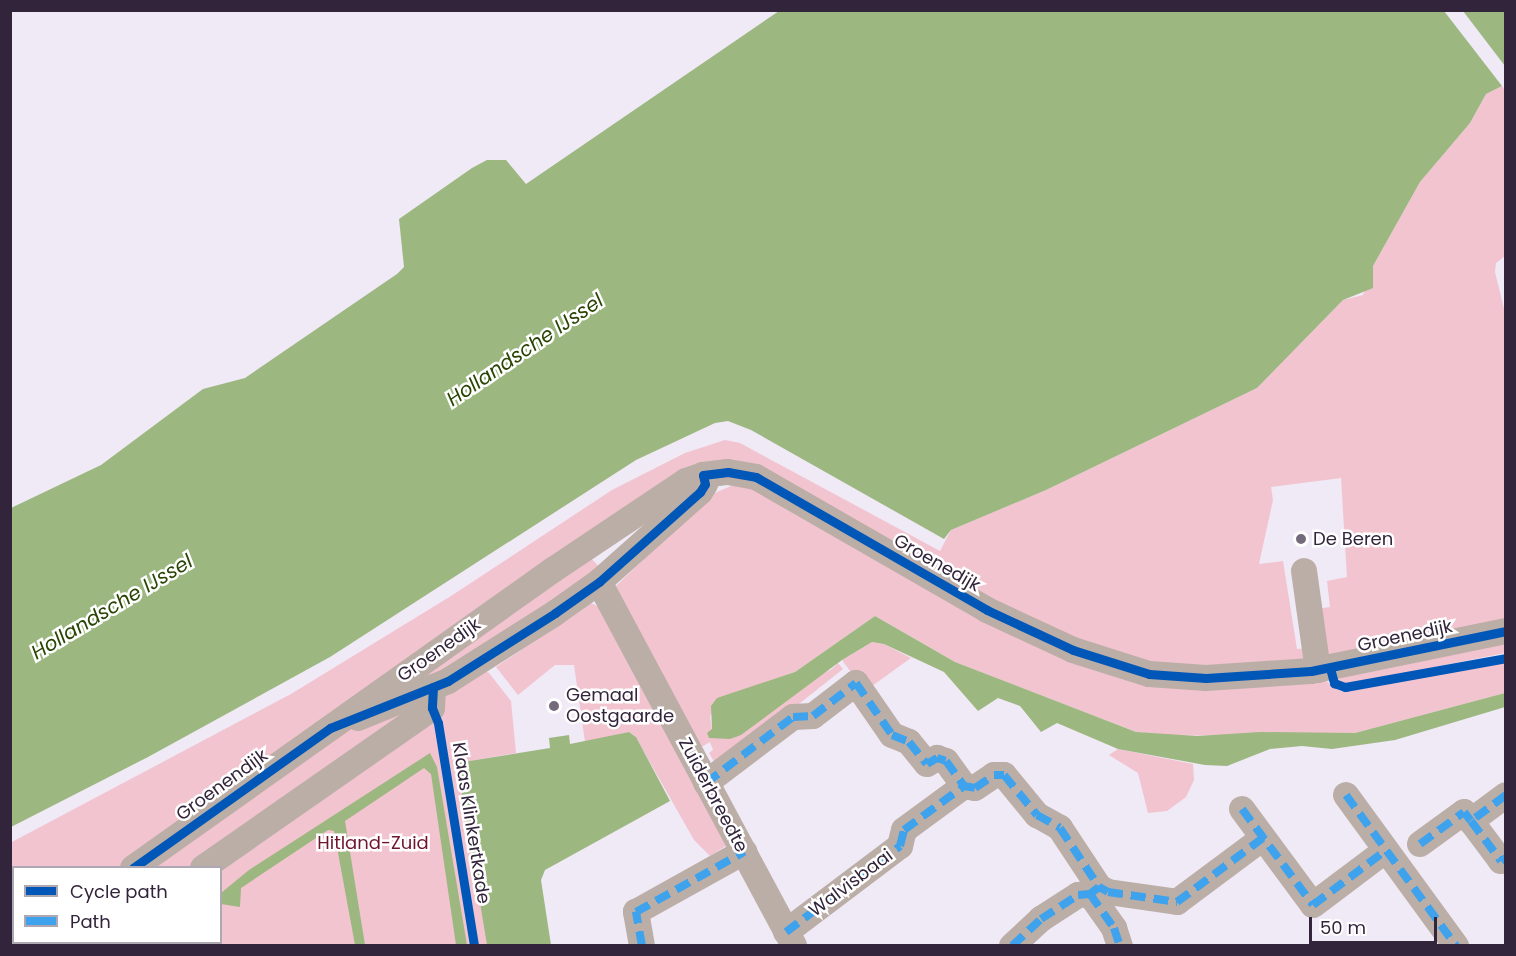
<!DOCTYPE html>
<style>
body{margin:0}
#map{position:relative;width:1516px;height:956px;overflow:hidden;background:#f0e9f6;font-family:Poppins,sans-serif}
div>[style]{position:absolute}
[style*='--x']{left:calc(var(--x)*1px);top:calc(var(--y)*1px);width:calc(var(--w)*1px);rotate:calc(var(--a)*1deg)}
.green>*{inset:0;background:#f2c4d0}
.water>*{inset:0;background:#9cb77f}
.minor>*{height:26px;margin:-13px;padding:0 13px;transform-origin:13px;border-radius:13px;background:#bbaea6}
.quiet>*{height:8px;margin-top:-4px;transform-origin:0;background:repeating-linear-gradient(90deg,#3ea2ec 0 15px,transparent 0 23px)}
.cycleway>*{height:9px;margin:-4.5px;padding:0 4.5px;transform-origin:4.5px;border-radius:4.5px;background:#0057b8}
.dots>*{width:16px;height:16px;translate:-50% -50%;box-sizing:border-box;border:3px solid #fff;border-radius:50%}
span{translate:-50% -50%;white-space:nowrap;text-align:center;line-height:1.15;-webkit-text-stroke:5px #fff;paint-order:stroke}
.poi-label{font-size:18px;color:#32253b}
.left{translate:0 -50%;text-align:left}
.street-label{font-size:18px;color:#32253b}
.park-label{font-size:18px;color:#6f142d}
.water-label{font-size:20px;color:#294403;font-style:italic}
.frame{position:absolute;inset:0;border:12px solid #32253b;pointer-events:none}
.legend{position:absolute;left:12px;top:866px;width:210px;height:78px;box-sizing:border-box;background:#fff;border:2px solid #ada8b1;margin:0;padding:8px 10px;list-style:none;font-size:18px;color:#32253b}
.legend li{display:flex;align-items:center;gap:12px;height:30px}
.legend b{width:30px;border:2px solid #ada8b1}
.scale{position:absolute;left:1309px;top:917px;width:128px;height:27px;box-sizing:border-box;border:3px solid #32253b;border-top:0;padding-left:8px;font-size:18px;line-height:21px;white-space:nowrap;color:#32253b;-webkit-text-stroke:4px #fff;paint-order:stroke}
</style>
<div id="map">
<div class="green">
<i style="clip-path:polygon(1502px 86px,1505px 90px,1505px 256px,1496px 263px,1495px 272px,1506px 317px,1505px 624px,1338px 661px,1327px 653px,1317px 609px,1330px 607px,1327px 581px,1347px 577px,1341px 478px,1271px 487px,1273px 500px,1259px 564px,1283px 561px,1297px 649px,1310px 648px,1303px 665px,1172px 671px,1033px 625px,793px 489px,713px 471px,122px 867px,14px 868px,11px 943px,10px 843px,291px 694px,451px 596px,612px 490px,685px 453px,725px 440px,740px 443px,940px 551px,951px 530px,1046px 490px,1257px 388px,1343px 300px,1363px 295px,1373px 266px,1420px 182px,1470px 123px,1486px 94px)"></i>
<i style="clip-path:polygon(754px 484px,1081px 660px,1323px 677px,1332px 687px,1344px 692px,1505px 661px,1505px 693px,1355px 733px,1165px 736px,1136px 732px,955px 662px,875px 616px,795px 672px,717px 699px,710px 717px,712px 730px,707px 733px,832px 669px,838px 663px,843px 669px,718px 768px,709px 753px,713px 750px,710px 742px,698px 749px,613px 589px,710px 495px,731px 486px)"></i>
<i style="clip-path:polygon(587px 554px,603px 571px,481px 669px,489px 673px,511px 701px,516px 753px,464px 762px,499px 945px,31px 946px,220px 942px,220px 868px,143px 867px)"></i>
<i style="clip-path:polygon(591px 603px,603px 609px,729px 844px,710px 856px,694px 840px,635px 736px,629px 732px,585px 742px,574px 665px,555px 665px,518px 695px,496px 667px)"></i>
<i style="clip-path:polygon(1505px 638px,1505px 653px,1355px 683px,1342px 683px,1336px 677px)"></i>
<i style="clip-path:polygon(872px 642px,884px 644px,911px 658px,865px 691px,842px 660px)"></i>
<i style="clip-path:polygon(1118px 749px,1193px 764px,1194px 780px,1186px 797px,1167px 811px,1148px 813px,1138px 773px,1109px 755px)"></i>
</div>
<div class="water">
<i style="clip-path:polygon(779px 11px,1444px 11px,1502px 86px,1486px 94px,1470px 123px,1420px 182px,1373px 266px,1373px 288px,1343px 300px,1257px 388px,1046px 490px,951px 530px,944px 539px,751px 430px,728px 421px,715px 423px,636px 460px,330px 657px,148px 757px,11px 827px,11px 508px,101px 465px,203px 389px,245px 378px,397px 274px,404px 267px,399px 219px,472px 168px,487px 160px,506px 160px,526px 184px)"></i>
<i style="clip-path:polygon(1463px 11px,1505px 11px,1505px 66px)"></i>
<i style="clip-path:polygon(875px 616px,955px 662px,1136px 732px,1197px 736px,1260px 732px,1355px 733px,1505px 693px,1505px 707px,1395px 740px,1332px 749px,1302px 746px,1270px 749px,1227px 766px,1205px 765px,1118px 749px,1057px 723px,1041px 732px,1020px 706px,998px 698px,978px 711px,944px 672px,884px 644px,872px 642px,842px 660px,741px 735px,730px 739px,709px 738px,707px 733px,712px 729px,711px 706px,717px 698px,795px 672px)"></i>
<i style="clip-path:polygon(629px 732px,636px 737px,670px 801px,545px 870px,541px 880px,551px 945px,487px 945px,457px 763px,550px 748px,549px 738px,569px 735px,570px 744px)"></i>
<i style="clip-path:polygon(430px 753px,437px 767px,467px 945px,456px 945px,431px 774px,424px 768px,345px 821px,365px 945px,355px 945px,334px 831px,328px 830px,241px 888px,240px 907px,221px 904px,221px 893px,249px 870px)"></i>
</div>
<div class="minor">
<i style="--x:1304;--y:571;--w:100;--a:82"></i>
<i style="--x:599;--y:582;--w:413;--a:61.8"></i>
<i style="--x:358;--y:718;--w:97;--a:-22.3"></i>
<i style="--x:448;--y:681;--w:127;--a:-32.4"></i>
<i style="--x:555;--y:613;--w:54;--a:-35.2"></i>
<i style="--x:599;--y:582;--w:135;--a:-41.7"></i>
<i style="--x:700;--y:492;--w:9;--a:-58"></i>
<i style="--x:705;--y:484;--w:9;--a:-103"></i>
<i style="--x:706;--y:783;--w:109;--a:-37.2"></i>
<i style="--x:793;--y:717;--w:20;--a:-3"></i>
<i style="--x:813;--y:716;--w:54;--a:-37.5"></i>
<i style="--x:856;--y:683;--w:63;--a:55.3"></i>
<i style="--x:892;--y:735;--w:18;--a:22"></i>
<i style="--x:909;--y:742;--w:28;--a:51"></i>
<i style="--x:927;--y:764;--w:12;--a:-31"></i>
<i style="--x:937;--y:758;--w:9;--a:18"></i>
<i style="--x:946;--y:761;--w:31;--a:54"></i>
<i style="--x:964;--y:786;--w:11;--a:10"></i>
<i style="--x:975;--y:788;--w:23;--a:-34"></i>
<i style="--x:994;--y:775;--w:10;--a:0"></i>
<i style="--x:1004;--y:775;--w:52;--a:50.5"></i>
<i style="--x:1037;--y:815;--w:26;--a:29"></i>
<i style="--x:1060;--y:828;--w:71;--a:56.5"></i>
<i style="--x:1099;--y:887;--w:10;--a:29"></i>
<i style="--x:1108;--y:892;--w:70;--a:8.2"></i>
<i style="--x:1177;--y:902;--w:107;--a:-36.7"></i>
<i style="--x:1346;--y:795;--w:187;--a:53.9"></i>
<i style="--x:1506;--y:795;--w:44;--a:143.4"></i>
<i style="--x:1471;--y:821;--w:50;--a:53.1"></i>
<i style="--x:1501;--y:861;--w:6;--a:-31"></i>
<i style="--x:1242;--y:809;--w:119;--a:53.5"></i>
<i style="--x:1313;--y:905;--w:90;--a:-36.9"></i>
<i style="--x:1420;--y:844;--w:54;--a:-36"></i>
<i style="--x:1464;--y:812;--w:11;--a:52"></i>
<i style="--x:133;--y:868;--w:515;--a:-35.36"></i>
<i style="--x:553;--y:570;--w:160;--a:-33.8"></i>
<i style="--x:686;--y:481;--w:18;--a:-19"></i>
<i style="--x:703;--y:475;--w:25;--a:-7"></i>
<i style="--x:728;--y:472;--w:28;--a:10"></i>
<i style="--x:756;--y:477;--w:267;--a:29.9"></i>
<i style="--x:987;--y:610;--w:95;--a:24.9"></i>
<i style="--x:1073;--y:650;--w:80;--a:17.5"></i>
<i style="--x:1149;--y:674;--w:57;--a:4"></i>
<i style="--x:1206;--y:678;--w:105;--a:-3.8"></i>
<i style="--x:1311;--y:671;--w:199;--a:-11.6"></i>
<i style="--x:203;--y:868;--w:279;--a:-34.9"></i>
<i style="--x:432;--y:708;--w:21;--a:-87"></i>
<i style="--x:1090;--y:894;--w:42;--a:54.8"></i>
<i style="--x:1114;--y:928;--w:19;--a:72"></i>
<i style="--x:786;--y:932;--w:143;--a:-37"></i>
<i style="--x:900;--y:846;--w:16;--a:-76"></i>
<i style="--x:904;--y:830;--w:74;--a:-36.3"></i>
<i style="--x:17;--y:946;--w:6;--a:-45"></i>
<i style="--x:92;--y:946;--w:6;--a:-45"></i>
<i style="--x:642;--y:946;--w:35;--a:-100"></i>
<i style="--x:636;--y:912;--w:124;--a:-29.1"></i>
<i style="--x:1012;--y:946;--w:40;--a:-43"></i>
<i style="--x:1041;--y:919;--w:44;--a:-33"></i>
<i style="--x:1078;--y:895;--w:12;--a:-5"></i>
<i style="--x:1090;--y:894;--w:11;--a:-38"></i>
</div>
<div class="quiet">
<i style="--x:706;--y:783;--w:109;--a:-37.2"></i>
<i style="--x:793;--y:717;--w:20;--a:-3"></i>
<i style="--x:813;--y:716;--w:54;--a:-37.5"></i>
<i style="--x:856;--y:683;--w:63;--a:55.3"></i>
<i style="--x:892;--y:735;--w:18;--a:22"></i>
<i style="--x:909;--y:742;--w:28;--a:51"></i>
<i style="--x:927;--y:764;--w:12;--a:-31"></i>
<i style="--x:937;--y:758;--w:9;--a:18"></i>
<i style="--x:946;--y:761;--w:31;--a:54"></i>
<i style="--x:964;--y:786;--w:11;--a:10"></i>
<i style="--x:975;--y:788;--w:23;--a:-34"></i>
<i style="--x:994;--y:775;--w:10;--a:0"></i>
<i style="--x:1004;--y:775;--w:52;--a:50.5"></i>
<i style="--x:1037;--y:815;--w:26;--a:29"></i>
<i style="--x:1060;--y:828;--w:71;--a:56.5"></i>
<i style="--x:1099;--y:887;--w:10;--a:29"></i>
<i style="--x:1108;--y:892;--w:70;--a:8.2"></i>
<i style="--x:1177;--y:902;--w:107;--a:-36.7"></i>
<i style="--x:1346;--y:795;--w:187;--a:53.9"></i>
<i style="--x:1506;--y:795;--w:44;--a:143.4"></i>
<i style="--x:1471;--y:821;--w:50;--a:53.1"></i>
<i style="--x:1501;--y:861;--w:6;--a:-31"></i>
<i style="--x:1242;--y:809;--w:119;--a:53.5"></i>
<i style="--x:1313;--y:905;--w:90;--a:-36.9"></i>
<i style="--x:1420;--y:844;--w:54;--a:-36"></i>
<i style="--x:1464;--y:812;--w:11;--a:52"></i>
<i style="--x:1090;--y:894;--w:42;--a:54.8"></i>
<i style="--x:1114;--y:928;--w:19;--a:72"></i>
<i style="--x:786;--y:932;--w:143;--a:-37"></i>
<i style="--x:900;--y:846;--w:16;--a:-76"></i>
<i style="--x:904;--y:830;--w:74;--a:-36.3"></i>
<i style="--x:642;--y:946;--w:35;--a:-100"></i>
<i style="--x:636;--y:912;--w:124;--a:-29.1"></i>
<i style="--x:1012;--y:946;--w:40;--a:-43"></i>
<i style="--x:1041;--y:919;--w:44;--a:-33"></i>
<i style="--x:1078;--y:895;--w:12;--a:-5"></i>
<i style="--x:1090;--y:894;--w:11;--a:-38"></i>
</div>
<div class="cycleway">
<i style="--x:1330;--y:668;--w:16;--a:75"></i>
<i style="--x:1334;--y:683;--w:12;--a:20"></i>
<i style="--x:1345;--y:687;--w:164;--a:-10.2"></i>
<i style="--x:433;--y:687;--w:21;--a:93"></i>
<i style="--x:432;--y:708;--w:16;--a:68"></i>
<i style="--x:438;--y:723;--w:226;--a:80.8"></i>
<i style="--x:133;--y:868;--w:242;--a:-35.4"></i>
<i style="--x:330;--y:728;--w:127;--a:-21.7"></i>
<i style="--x:448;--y:681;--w:127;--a:-32.4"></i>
<i style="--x:555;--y:613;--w:54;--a:-35.2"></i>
<i style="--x:599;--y:582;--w:135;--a:-41.7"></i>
<i style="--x:700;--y:492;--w:9;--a:-58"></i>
<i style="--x:705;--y:484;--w:9;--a:-103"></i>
<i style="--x:703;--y:475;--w:25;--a:-7"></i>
<i style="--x:728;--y:472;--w:28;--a:10"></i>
<i style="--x:756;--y:477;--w:267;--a:29.9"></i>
<i style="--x:987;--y:610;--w:95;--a:24.9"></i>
<i style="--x:1073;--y:650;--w:80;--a:17.5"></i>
<i style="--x:1149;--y:674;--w:57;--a:4"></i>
<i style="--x:1206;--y:678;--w:105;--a:-3.8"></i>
<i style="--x:1311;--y:671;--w:199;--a:-11.6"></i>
</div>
<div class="dots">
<i style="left:1301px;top:539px;background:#746a7c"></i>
<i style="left:554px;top:706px;background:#746a7c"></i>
</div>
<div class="poi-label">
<span class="left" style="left:1313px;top:539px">De Beren</span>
<span class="left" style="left:566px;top:706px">Gemaal<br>Oostgaarde</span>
</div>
<div class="street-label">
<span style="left:937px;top:563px;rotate:30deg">Groenedijk</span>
<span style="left:1405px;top:636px;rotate:-12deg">Groenedijk</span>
<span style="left:439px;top:650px;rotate:-35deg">Groenedijk</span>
<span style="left:222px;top:785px;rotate:-36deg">Groenendijk</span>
<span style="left:713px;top:795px;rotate:62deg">Zuiderbreedte</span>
<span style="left:471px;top:823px;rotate:81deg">Klaas Klinkertkade</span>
<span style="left:851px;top:883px;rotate:-37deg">Walvisbaai</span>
</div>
<div class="park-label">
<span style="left:373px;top:843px">Hitland-Zuid</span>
</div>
<div class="water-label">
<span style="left:525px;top:350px;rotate:-34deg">Hollandsche IJssel</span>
<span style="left:112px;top:607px;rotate:-31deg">Hollandsche IJssel</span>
</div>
<div class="frame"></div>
<ul class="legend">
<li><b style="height:8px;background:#0057b8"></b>Cycle path</li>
<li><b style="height:8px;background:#3ea2ec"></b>Path</li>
</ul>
<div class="scale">50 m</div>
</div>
